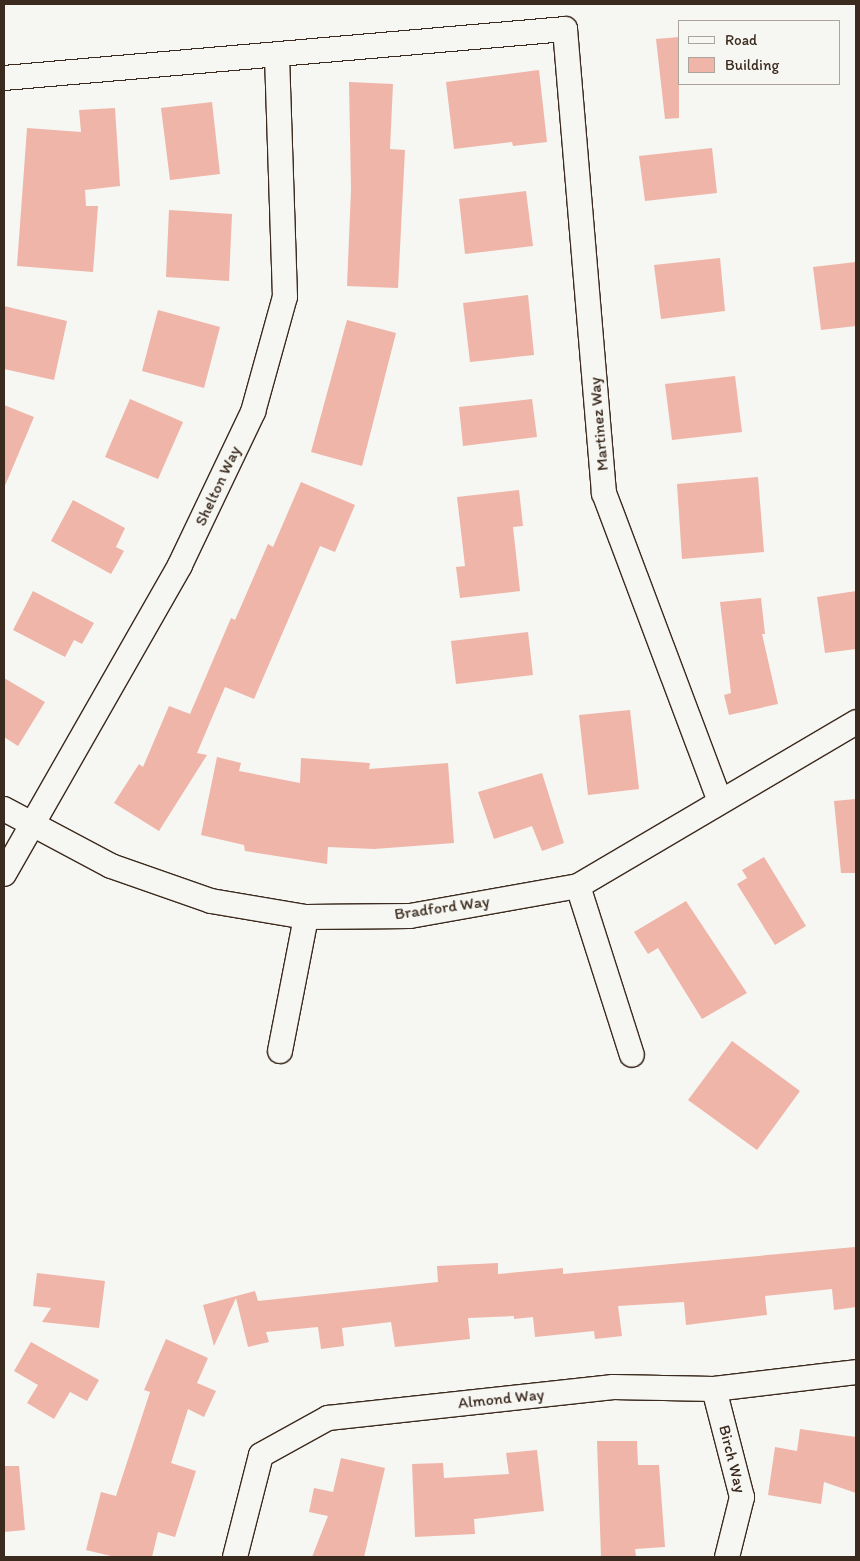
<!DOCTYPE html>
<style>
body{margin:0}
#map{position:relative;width:860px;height:1561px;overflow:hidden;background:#f6f6f2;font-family:Itim,sans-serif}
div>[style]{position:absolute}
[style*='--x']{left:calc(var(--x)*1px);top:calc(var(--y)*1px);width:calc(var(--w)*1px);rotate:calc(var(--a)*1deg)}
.building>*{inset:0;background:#efb5a8}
.roads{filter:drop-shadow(1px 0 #3b2a1e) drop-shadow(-1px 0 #3b2a1e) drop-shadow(0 1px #3b2a1e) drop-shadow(0 -1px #3b2a1e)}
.street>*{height:24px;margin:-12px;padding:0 12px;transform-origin:12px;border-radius:12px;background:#f6f6f2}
span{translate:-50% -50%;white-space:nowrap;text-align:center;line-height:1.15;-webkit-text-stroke:4px #f6f6f2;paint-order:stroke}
.street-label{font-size:16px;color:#3b2a1e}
.frame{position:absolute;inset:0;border:5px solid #3b2a1e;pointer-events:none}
.legend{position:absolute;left:678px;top:20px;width:162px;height:65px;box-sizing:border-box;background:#f6f6f2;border:1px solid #aba49d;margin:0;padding:6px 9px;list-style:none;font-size:15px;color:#3b2a1e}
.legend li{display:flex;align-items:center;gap:10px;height:25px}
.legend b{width:25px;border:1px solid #aba49d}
</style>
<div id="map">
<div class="building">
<i style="clip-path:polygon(679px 37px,679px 118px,665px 119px,656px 39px)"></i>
<i style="clip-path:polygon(539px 70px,547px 142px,513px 146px,512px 142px,454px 149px,446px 82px)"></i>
<i style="clip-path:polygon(349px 82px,393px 84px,390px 149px,405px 150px,398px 288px,347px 286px,351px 190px)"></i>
<i style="clip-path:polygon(212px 102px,220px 174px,170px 180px,161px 108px)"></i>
<i style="clip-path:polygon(115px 108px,120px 186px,85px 190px,86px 206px,98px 206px,93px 272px,17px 266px,27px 128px,81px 132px,79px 110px)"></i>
<i style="clip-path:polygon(712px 148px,717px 193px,645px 201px,639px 156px)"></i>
<i style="clip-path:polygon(526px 191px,533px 246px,465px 254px,459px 199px)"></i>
<i style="clip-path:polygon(169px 210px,232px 214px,229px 281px,166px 277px)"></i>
<i style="clip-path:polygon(720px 258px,725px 311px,661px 319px,654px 265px)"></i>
<i style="clip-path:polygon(856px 262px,856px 326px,821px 330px,813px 267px)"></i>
<i style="clip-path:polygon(528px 295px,534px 355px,470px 362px,463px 303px)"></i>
<i style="clip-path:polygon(4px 306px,67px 321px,54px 380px,4px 369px)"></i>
<i style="clip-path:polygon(158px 310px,220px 327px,204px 388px,142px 371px)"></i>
<i style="clip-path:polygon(347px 320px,396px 333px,362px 466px,311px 452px)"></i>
<i style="clip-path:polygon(735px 376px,742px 432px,672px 440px,665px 384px)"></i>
<i style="clip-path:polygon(130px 399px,183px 422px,158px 479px,105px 457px)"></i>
<i style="clip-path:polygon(532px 399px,537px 437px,463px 446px,459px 407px)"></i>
<i style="clip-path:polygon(4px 405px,34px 417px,4px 488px)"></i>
<i style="clip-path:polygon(758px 477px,764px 552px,682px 559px,677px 484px)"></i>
<i style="clip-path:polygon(301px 482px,355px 505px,335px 552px,320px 546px,254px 699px,225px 687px,197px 753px,207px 755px,159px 831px,114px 803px,139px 764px,143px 767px,169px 706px,190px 714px,231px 618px,235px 620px,268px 544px,273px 547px)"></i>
<i style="clip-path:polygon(519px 490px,523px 526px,513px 527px,520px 591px,460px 598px,456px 567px,465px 566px,457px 497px)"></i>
<i style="clip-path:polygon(73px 500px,125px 528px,116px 547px,124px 551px,111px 574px,51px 541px)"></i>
<i style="clip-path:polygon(33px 591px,94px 623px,82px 644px,74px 640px,65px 657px,13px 630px)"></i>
<i style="clip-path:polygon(856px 591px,856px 649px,825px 653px,817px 597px)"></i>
<i style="clip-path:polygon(761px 598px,765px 634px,762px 634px,778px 704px,729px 715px,724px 695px,731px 693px,720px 602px)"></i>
<i style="clip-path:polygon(528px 632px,533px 675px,456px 684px,451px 641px)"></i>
<i style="clip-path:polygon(4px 678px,45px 702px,18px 746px,4px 737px)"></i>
<i style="clip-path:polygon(630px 710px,639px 789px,588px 795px,579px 715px)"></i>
<i style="clip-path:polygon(217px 757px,241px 763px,239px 771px,300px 783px,301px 758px,370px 763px,369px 769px,448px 763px,454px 843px,374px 849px,328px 847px,327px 864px,245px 851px,244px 845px,201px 835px)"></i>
<i style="clip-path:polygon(542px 773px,564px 843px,542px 851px,532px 826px,494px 839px,478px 792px)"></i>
<i style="clip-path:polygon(856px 799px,856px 873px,841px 873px,834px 801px)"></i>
<i style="clip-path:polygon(764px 857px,806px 926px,775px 945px,737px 884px,747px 878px,742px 870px)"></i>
<i style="clip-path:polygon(686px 901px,747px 993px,702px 1019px,658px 948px,648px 954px,634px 932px)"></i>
<i style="clip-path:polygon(732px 1041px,800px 1091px,757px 1150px,688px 1100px)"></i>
<i style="clip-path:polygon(855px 1247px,856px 1307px,834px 1310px,832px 1289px,765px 1296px,767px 1315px,686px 1325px,684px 1302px,618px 1306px,622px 1336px,595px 1339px,594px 1331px,535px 1337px,533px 1317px,514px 1319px,514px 1316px,468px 1318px,470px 1339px,395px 1347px,391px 1322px,342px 1328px,344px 1346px,321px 1349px,318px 1327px,266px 1332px,269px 1342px,248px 1347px,236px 1298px,214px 1346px,203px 1305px,255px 1291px,258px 1301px,438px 1282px,437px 1266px,498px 1263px,498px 1274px,563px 1268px,563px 1274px)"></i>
<i style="clip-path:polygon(37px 1273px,105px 1281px,99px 1328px,42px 1322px,51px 1308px,33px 1306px)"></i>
<i style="clip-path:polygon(166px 1339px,208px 1358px,197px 1383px,216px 1391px,204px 1417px,188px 1409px,171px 1463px,196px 1471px,175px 1537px,158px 1532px,152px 1557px,115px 1557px,86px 1550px,101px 1492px,116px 1496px,150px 1392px,144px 1390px)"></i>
<i style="clip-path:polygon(31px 1342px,99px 1380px,87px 1401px,70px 1392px,54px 1419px,27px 1403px,38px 1385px,14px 1371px)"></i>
<i style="clip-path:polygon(800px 1429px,856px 1437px,856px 1493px,824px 1482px,821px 1504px,768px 1495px,775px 1447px,797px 1451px)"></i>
<i style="clip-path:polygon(597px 1441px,637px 1441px,638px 1465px,659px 1465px,665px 1547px,635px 1549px,636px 1557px,601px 1557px)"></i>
<i style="clip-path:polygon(537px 1450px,544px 1511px,474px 1519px,475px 1534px,415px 1537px,412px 1464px,443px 1463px,444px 1478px,509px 1474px,506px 1453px)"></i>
<i style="clip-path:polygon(341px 1458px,385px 1468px,364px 1557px,312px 1557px,328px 1516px,309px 1512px,314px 1488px,333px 1492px)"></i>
<i style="clip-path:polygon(4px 1466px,19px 1466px,25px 1530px,4px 1532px)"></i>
</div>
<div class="roads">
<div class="street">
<i style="--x:4;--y:78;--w:563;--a:-4.99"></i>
<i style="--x:565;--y:29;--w:466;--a:85.2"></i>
<i style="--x:604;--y:493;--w:327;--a:69.4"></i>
<i style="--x:4;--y:809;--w:121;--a:28"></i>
<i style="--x:111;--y:866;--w:106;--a:19.3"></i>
<i style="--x:211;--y:901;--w:96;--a:9.6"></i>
<i style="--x:306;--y:917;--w:104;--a:-0.6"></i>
<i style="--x:410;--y:916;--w:171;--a:-10.1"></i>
<i style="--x:578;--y:886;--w:323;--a:-30.5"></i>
<i style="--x:4;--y:874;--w:356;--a:-60.3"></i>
<i style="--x:180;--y:565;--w:170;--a:-64.5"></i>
<i style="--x:253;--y:412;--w:119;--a:-74.5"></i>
<i style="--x:285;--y:297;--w:241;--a:-91.9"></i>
<i style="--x:578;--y:886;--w:177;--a:72.3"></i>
<i style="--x:280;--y:1051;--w:136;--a:-79"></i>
<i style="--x:714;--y:1389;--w:112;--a:75.5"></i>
<i style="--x:742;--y:1497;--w:62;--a:104"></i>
<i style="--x:235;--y:1557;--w:105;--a:-75.7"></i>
<i style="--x:261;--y:1455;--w:77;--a:-28.9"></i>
<i style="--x:328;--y:1418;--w:287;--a:-6.2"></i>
<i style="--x:613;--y:1387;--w:101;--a:1.1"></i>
<i style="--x:714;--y:1389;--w:143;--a:-6.8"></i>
</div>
</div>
<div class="street-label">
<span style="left:599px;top:424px;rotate:-95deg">Martinez Way</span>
<span style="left:218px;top:486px;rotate:-65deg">Shelton Way</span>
<span style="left:442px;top:908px;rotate:-8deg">Bradford Way</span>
<span style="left:501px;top:1399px;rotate:-6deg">Almond Way</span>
<span style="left:732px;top:1459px;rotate:76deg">Birch Way</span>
</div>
<div class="frame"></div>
<ul class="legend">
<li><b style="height:6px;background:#f6f6f2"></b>Road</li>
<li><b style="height:14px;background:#efb5a8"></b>Building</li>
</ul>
</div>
